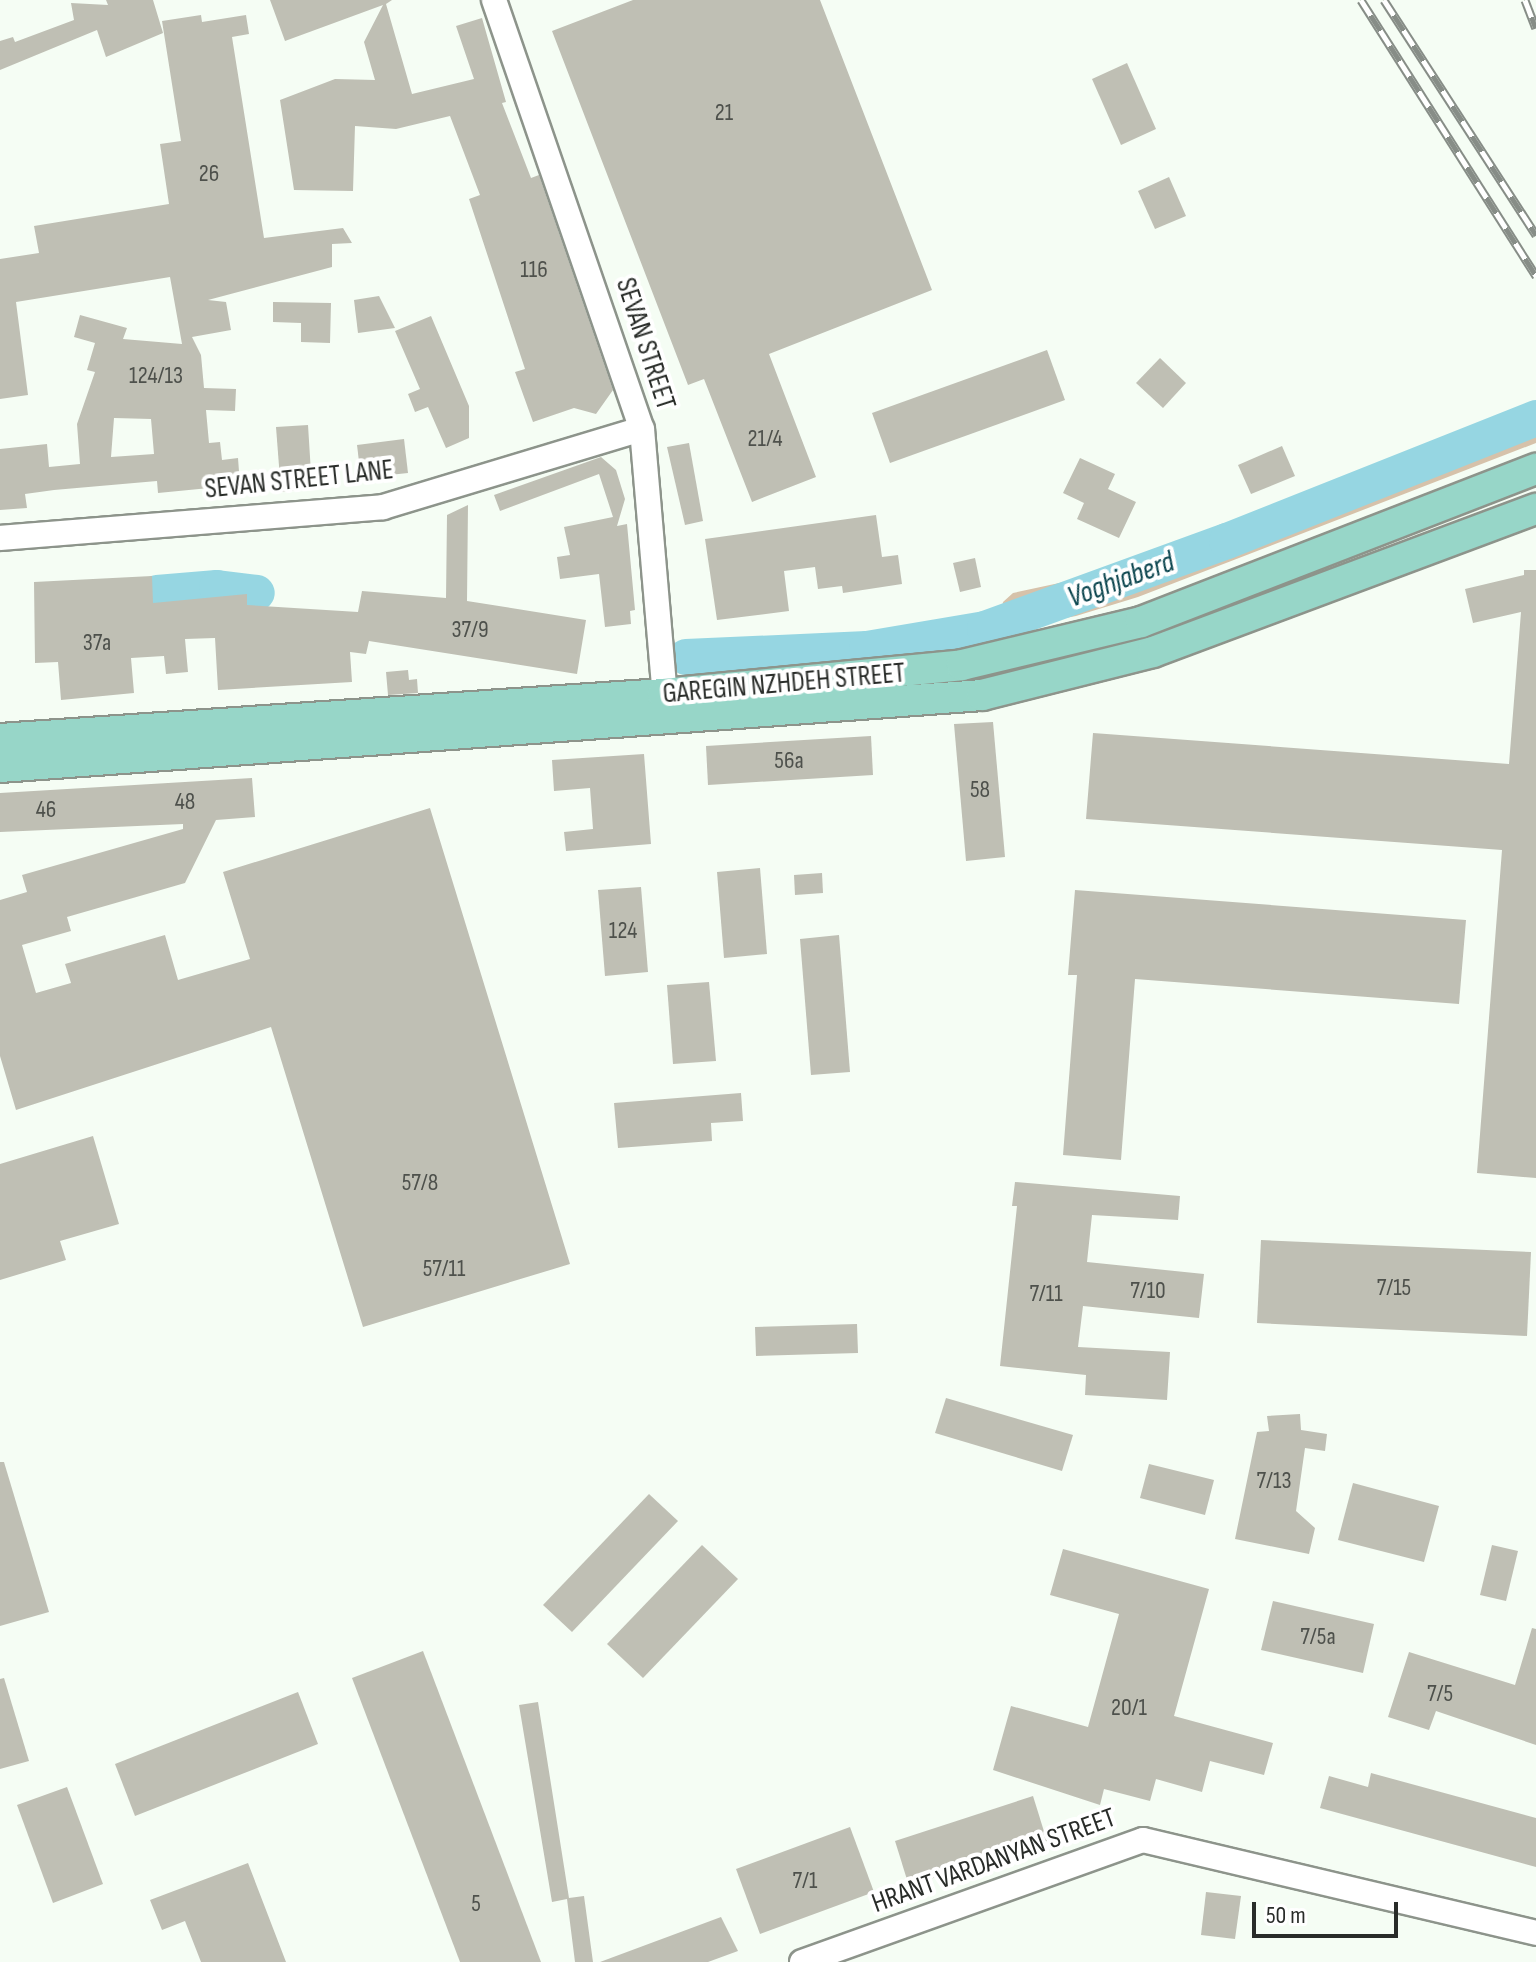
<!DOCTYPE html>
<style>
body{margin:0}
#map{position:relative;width:1536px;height:1962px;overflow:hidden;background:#f5fdf4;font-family:"Sofia Sans Condensed",sans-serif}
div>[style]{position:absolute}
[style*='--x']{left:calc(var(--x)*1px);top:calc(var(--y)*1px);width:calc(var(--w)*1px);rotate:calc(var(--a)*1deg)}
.green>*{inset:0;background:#d6c2aa}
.river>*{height:36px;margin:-18px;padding:0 18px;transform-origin:18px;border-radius:18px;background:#96d6e2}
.building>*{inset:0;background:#bfbfb4}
.roads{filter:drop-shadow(2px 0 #8d948b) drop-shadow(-2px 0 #8d948b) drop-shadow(0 2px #8d948b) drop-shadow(0 -2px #8d948b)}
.minor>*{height:24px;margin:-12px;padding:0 12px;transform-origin:12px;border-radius:12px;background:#fff}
.major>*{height:30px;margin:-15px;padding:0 15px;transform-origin:15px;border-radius:15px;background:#97d6c8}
.rail>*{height:9px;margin-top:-4.5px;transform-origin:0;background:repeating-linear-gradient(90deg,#fff 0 18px,#878d87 0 36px);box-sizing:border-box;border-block:2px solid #878d87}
span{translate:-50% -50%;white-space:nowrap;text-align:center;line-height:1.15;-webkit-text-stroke:8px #fff;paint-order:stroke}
.number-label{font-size:24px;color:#4e514c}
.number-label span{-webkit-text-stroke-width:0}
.street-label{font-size:28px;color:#292c29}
.water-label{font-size:30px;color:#0b454e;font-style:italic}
.scale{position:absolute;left:1252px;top:1902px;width:146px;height:36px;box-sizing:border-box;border:4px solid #292c29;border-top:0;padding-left:10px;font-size:24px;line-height:28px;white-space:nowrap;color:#292c29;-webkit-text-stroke:6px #fff;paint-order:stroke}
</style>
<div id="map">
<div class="green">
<i style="clip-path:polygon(1536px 412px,1536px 443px,1138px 597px,1076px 616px,998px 631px,1003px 602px,1013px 593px,1134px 567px,1213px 531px,1249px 524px)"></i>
</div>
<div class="river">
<i style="--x:157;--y:593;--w:60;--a:-4.8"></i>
<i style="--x:217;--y:588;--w:40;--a:7.1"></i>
<i style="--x:686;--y:657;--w:181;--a:-2.5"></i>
<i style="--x:867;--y:649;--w:120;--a:-9.6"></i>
<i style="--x:985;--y:629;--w:258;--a:-20"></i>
<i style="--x:1227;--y:541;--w:333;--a:-21.7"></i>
</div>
<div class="building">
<i style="clip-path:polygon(106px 0,153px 0,163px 33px,106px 57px,97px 30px,0 70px,0 41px,13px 37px,15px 42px,74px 20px,71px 3px,108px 5px)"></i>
<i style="clip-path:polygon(270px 0,392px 0,386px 4px,412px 94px,474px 79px,456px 26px,482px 18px,506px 102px,502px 103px,531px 178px,539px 175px,613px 390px,596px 414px,574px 408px,533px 422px,515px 372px,525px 369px,469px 199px,480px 195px,450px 116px,396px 129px,355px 126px,353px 191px,294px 190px,280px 100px,335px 79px,375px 80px,364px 42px,383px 5px,285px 41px)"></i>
<i style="clip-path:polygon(633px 0,820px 0,932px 290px,769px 354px,816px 477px,752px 502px,704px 379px,688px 385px,552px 31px)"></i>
<i style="clip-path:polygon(evenodd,201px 15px,202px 22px,246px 15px,249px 34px,232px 37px,264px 238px,343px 228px,352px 243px,332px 244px,332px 267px,208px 300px,226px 302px,231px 330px,192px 337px,201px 355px,204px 388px,236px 389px,235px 411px,206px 410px,209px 443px,220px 442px,222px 460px,238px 458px,240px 485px,158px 493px,157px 481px,54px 490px,25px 494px,27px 508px,0 510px,0 449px,47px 444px,49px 467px,80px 464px,77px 424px,95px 372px,87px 370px,95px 343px,74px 337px,80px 315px,127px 328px,123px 339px,182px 344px,170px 277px,16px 302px,28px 395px,0 399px,0 259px,39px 253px,34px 226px,169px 204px,160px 144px,181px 141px,162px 21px,201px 15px,114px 418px,151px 419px,154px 454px,111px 457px,114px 418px)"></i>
<i style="clip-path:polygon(1127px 63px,1156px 129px,1121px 145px,1092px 79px)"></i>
<i style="clip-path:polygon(1169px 177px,1186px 216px,1155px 229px,1138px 191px)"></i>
<i style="clip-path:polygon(379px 296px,395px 328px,358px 333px,354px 300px)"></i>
<i style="clip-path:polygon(273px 302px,331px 303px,330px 343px,301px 342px,301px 323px,273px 322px)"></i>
<i style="clip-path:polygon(431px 316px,469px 406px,469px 438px,446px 448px,428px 407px,415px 412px,408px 394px,420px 389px,395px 331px)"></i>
<i style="clip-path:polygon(1047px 350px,1065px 400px,890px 463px,872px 413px)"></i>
<i style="clip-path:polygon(1160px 358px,1186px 383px,1163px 408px,1136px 383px)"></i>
<i style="clip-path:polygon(308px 425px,312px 489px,281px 492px,276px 427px)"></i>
<i style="clip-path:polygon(404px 439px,408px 473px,361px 478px,357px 445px)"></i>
<i style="clip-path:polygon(689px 443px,703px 521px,685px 525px,667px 447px)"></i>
<i style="clip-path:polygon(1282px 446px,1295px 476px,1251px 494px,1238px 465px)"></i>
<i style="clip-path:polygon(601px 457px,616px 470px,625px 499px,617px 526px,627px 524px,635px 610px,630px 611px,631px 624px,605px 627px,599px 574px,560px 579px,557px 557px,570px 555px,564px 527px,613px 517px,599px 474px,500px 511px,494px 495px)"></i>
<i style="clip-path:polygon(1080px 458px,1115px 474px,1108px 489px,1136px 502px,1119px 538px,1077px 519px,1084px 503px,1063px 493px)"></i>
<i style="clip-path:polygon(468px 505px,467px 601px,586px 620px,577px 674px,369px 641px,366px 654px,350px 652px,352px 682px,218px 690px,215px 638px,185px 639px,188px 672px,166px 674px,164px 656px,131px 658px,134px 693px,61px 700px,58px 662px,35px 663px,34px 582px,152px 576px,153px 603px,247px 594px,247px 605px,358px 612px,362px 591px,446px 598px,447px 515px)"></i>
<i style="clip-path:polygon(876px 515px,882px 557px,898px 555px,902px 584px,843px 593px,842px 586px,818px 589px,815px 567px,784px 571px,789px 611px,717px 620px,705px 539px)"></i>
<i style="clip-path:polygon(975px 558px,981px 587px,960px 592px,953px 563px)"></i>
<i style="clip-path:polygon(1524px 570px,1536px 570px,1536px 1178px,1477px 1173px,1502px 850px,1086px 819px,1093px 733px,1509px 764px,1521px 612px,1473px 623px,1465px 589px,1524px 575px)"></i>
<i style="clip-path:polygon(408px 670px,409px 680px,417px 679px,418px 693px,388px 695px,386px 672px)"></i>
<i style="clip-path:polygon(993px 722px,1005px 857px,966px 861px,954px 724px)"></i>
<i style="clip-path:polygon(871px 736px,873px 775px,708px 785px,706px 746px)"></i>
<i style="clip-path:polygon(644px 754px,651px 844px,566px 851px,564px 832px,593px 829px,590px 788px,554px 791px,552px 760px)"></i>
<i style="clip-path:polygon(252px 778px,255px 817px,216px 820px,185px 883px,67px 917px,71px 931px,22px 945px,36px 993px,71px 983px,65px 964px,165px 935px,178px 980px,250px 959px,223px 872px,430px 808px,570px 1264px,363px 1327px,271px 1027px,16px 1110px,0 1056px,0 900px,27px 892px,22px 875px,183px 829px,183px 824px,0 832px,0 793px)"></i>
<i style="clip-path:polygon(760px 868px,767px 954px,724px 958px,717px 872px)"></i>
<i style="clip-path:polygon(822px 873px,823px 893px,795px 895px,794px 875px)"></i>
<i style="clip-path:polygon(641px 887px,648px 972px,605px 976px,598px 890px)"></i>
<i style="clip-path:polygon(1075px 890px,1466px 920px,1459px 1004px,1135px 979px,1121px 1160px,1063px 1155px,1077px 975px,1068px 975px)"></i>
<i style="clip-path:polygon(839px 935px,850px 1072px,811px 1075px,800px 939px)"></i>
<i style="clip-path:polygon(709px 982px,716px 1061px,673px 1064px,667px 985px)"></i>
<i style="clip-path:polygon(741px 1093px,743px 1121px,711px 1123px,712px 1141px,618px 1148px,614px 1103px)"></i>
<i style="clip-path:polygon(93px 1136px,119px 1224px,60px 1241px,66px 1260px,0 1280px,0 1164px)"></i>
<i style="clip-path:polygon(1015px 1182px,1180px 1196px,1178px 1220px,1092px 1215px,1087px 1262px,1204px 1274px,1199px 1318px,1083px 1306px,1078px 1347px,1170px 1352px,1167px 1400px,1085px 1395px,1086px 1375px,1000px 1366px,1017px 1206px,1012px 1206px)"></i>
<i style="clip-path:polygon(1261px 1240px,1531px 1252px,1527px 1336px,1257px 1323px)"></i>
<i style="clip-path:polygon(857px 1324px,858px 1353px,756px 1356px,755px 1327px)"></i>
<i style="clip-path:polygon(946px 1398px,1073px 1435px,1062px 1471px,935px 1433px)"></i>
<i style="clip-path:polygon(1300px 1414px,1301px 1430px,1327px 1434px,1325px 1451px,1305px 1448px,1296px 1511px,1315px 1528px,1309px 1554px,1235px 1539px,1257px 1432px,1269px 1431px,1267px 1416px)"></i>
<i style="clip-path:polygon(0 1462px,4px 1462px,49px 1612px,0 1626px)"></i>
<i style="clip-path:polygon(1149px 1464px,1214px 1480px,1205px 1515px,1140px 1498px)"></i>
<i style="clip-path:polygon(1353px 1483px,1439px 1506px,1424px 1562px,1338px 1540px)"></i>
<i style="clip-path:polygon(649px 1494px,678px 1521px,572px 1632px,543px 1605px)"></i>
<i style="clip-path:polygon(702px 1545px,738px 1579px,643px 1678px,607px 1644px)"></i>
<i style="clip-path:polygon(1492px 1545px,1518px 1551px,1506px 1601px,1480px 1595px)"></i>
<i style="clip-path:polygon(1063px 1549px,1209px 1589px,1174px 1716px,1273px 1743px,1264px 1775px,1210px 1761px,1202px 1792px,1156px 1779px,1150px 1801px,1104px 1789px,1100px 1805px,993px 1770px,1011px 1706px,1088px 1727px,1119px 1614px,1050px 1595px)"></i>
<i style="clip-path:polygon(1273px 1601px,1374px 1624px,1363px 1673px,1261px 1650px)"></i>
<i style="clip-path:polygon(1532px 1628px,1536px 1629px,1536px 1745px,1436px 1711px,1429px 1730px,1388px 1717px,1409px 1652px,1515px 1685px)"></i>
<i style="clip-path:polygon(423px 1651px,541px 1962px,460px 1962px,352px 1678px)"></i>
<i style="clip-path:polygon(4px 1678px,29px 1761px,0 1769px,0 1679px)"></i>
<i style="clip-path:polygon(298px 1692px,318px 1744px,135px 1816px,115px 1764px)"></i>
<i style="clip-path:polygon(538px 1702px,569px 1898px,584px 1896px,593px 1962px,575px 1962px,567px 1899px,552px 1902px,519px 1705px)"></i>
<i style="clip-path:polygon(1371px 1773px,1536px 1818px,1536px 1867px,1320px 1808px,1329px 1776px,1368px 1787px)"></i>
<i style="clip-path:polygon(67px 1787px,103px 1884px,53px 1903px,17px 1805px)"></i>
<i style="clip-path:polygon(1033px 1796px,1047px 1841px,909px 1886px,895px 1841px)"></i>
<i style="clip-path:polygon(850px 1827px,874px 1892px,760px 1934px,736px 1869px)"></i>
<i style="clip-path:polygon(248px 1863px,286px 1962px,201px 1962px,185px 1921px,162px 1930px,150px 1900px)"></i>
<i style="clip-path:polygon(1206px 1892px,1241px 1896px,1235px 1939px,1201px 1935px)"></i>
<i style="clip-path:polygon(721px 1917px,738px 1951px,708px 1962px,600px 1962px)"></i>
</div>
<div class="roads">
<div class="minor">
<i style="--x:494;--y:0;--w:454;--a:71"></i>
<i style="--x:642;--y:429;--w:283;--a:85.1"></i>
<i style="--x:0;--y:538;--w:384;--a:-4.6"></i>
<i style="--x:383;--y:507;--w:270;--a:-16.8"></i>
<i style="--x:802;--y:1962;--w:362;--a:-19.7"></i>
<i style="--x:1143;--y:1840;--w:404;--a:13.3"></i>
</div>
<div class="major">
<i style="--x:0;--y:739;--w:665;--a:-3.88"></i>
<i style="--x:663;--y:694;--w:300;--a:-5.5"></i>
<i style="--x:962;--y:665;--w:184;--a:-13.5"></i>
<i style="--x:1141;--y:622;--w:424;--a:-21.2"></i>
<i style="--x:0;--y:767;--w:985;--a:-4.19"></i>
<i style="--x:982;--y:695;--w:176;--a:-14.1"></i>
<i style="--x:1153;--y:652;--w:409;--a:-20.5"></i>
</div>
</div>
<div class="rail">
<i style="--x:1361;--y:0;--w:327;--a:57.6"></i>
<i style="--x:1384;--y:0;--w:280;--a:57.1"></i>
<i style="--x:1525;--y:0;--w:30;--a:69"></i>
</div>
<div class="number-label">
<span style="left:724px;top:113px">21</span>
<span style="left:209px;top:174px">26</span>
<span style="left:534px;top:270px">116</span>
<span style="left:156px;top:376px">124/13</span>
<span style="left:765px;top:439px">21/4</span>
<span style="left:470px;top:630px">37/9</span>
<span style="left:97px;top:643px">37a</span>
<span style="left:789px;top:761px">56a</span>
<span style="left:980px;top:790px">58</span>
<span style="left:185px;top:802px">48</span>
<span style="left:46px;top:810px">46</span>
<span style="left:623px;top:931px">124</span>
<span style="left:420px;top:1183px">57/8</span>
<span style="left:444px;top:1269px">57/11</span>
<span style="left:1394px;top:1288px">7/15</span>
<span style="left:1148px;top:1291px">7/10</span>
<span style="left:1046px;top:1294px">7/11</span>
<span style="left:1274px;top:1481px">7/13</span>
<span style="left:1318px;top:1637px">7/5a</span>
<span style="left:1440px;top:1694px">7/5</span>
<span style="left:1129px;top:1708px">20/1</span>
<span style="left:805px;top:1881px">7/1</span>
<span style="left:476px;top:1904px">5</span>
</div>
<div class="street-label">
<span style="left:645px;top:344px;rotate:72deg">SEVAN STREET</span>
<span style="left:299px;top:480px;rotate:-6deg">SEVAN STREET LANE</span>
<span style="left:784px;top:684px;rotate:-5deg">GAREGIN NZHDEH STREET</span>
<span style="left:994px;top:1861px;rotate:-20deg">HRANT VARDANYAN STREET</span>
</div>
<div class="water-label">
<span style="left:1121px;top:580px;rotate:-20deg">Voghjaberd</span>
</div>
<div class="scale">50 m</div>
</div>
